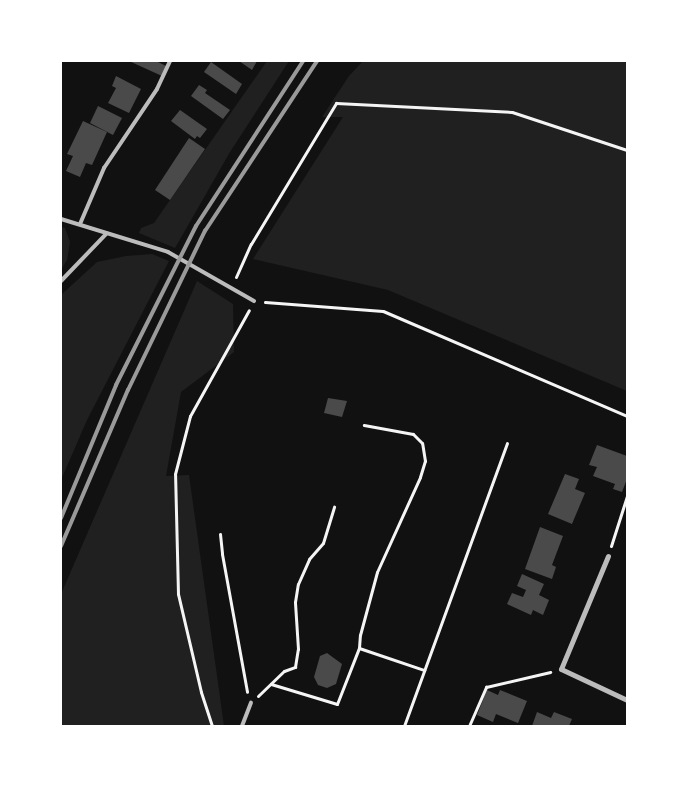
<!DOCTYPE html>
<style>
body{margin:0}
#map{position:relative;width:688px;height:787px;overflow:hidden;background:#111;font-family:"Roboto Condensed",sans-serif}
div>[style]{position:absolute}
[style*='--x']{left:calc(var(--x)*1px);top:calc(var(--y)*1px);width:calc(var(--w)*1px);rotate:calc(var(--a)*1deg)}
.green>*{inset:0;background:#202020}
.building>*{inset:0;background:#4a4a4a}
.path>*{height:3px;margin:-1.5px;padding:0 1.5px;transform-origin:1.5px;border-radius:1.5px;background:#f5f5f5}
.service>*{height:4px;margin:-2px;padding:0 2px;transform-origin:2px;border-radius:2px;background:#bcbcbc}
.minor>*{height:5px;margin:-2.5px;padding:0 2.5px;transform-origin:2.5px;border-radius:2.5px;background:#bcbcbc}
.rail>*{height:4px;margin:-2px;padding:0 2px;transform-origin:2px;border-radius:2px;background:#9a9a9a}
span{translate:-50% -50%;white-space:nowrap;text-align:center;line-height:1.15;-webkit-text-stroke:4px #fff;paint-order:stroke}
.frame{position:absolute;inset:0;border:62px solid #fff;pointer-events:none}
</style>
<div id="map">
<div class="green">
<i style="clip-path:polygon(267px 61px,289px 61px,230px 152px,175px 248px,139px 233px,141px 228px,154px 223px)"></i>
<i style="clip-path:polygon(363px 61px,627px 61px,627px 391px,388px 290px,253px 259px,343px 117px,322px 117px,349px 76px)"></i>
<i style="clip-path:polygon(61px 227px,65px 228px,70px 242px,67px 260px,61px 270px)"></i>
<i style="clip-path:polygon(152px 254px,169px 261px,87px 420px,61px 480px,61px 295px,97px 262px,126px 256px)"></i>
<i style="clip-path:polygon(197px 281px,233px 304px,234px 352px,181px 392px,166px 476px,189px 475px,224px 726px,61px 726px,61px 594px)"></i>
</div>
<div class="building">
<i style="clip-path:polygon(129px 61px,156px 61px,166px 66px,162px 76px)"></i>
<i style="clip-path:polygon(239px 61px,257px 61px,252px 70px)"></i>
<i style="clip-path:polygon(211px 62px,242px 84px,236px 94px,204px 72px)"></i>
<i style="clip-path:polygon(116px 76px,141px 89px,129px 113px,108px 103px,116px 88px,112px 86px)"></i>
<i style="clip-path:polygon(199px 85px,207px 90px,205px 93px,230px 110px,223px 119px,191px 96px)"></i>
<i style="clip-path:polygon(98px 106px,122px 118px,113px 135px,90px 123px)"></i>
<i style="clip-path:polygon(180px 110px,207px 129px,200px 138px,197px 136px,195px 139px,171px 121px)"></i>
<i style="clip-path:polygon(83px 121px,107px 132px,92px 165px,86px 163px,80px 177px,66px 171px,73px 156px,67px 154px)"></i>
<i style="clip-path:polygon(189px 138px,205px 149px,170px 200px,155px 190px)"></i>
<i style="clip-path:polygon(328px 398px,347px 401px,342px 417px,324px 413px)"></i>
<i style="clip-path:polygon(597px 445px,627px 456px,627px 479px,622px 492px,613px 489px,615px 484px,593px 476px,597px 467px,589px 465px)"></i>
<i style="clip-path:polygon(565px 474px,579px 479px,575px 489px,585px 493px,572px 524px,548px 514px)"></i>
<i style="clip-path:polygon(540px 527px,563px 536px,552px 565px,556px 567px,552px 579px,525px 569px)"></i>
<i style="clip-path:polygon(522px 574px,544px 584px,539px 595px,549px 600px,543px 615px,533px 610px,531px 615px,507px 604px,512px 593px,523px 597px,526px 590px,517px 586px)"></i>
<i style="clip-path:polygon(327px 653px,342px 664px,336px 684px,327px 688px,318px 685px,314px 677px,320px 656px)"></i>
<i style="clip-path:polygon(487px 690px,498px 695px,500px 690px,527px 701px,518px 723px,496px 714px,493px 722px,477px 715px)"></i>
<i style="clip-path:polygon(537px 712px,551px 718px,554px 712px,572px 719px,569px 726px,532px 726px)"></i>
</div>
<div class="path">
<i style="--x:236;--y:277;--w:36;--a:-66"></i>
<i style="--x:251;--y:244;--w:165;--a:-58.9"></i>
<i style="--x:336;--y:103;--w:176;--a:2.9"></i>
<i style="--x:512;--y:112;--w:121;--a:18.3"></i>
<i style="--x:265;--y:302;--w:118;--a:4.4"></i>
<i style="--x:383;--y:311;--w:266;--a:23.3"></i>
<i style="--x:220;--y:534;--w:20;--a:84"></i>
<i style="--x:222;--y:554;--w:140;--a:79.7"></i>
<i style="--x:611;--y:546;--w:52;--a:-72.3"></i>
<i style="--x:359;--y:648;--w:13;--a:-86"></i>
<i style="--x:360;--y:635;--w:65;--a:-74.9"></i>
<i style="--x:377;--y:572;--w:104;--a:-65.6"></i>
<i style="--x:420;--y:477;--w:17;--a:-73"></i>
<i style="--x:425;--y:461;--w:18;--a:-99"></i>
<i style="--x:422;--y:443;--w:13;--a:-135"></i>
<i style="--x:413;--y:434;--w:50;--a:-169.6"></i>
<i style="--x:271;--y:684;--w:69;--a:16.9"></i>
<i style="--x:337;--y:704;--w:60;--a:-68.6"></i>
<i style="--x:359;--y:648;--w:69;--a:18.7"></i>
<i style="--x:258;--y:696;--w:36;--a:-44"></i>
<i style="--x:284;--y:671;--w:12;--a:-20"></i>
<i style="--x:295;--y:667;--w:18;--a:-81"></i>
<i style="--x:298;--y:649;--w:47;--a:-93.7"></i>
<i style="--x:295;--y:602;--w:18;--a:-81"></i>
<i style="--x:298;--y:584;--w:27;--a:-66"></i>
<i style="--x:309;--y:559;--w:21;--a:-49"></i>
<i style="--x:323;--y:543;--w:38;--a:-73"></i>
<i style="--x:212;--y:726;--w:36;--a:-108"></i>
<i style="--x:201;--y:692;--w:101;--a:-103.2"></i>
<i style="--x:178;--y:594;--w:120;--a:-91.4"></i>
<i style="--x:175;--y:474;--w:60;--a:-75.5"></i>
<i style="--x:190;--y:416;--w:121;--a:-60.9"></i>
<i style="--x:404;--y:726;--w:301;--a:-70"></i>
<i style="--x:469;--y:726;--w:43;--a:-66.4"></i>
<i style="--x:486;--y:687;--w:66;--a:-13.2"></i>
</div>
<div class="service">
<i style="--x:61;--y:219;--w:112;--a:17.1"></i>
<i style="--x:168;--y:252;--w:99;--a:29.7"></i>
<i style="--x:80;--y:224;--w:61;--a:-66.8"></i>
<i style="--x:104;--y:168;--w:95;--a:-56.1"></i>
<i style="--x:157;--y:89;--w:31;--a:-65"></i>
<i style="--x:61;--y:281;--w:66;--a:-46.2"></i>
<i style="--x:242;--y:726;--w:25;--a:-69"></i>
</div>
<div class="minor">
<i style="--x:608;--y:556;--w:122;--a:112.6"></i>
<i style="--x:561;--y:669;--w:73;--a:25.2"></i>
</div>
<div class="rail">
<i style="--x:61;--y:518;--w:144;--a:-67.5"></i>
<i style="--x:116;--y:385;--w:178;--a:-63.3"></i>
<i style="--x:196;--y:226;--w:197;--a:-57"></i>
<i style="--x:61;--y:546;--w:170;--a:-66.8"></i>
<i style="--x:128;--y:390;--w:177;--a:-64.2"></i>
<i style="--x:205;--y:231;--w:204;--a:-56.6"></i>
</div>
<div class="frame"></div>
</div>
